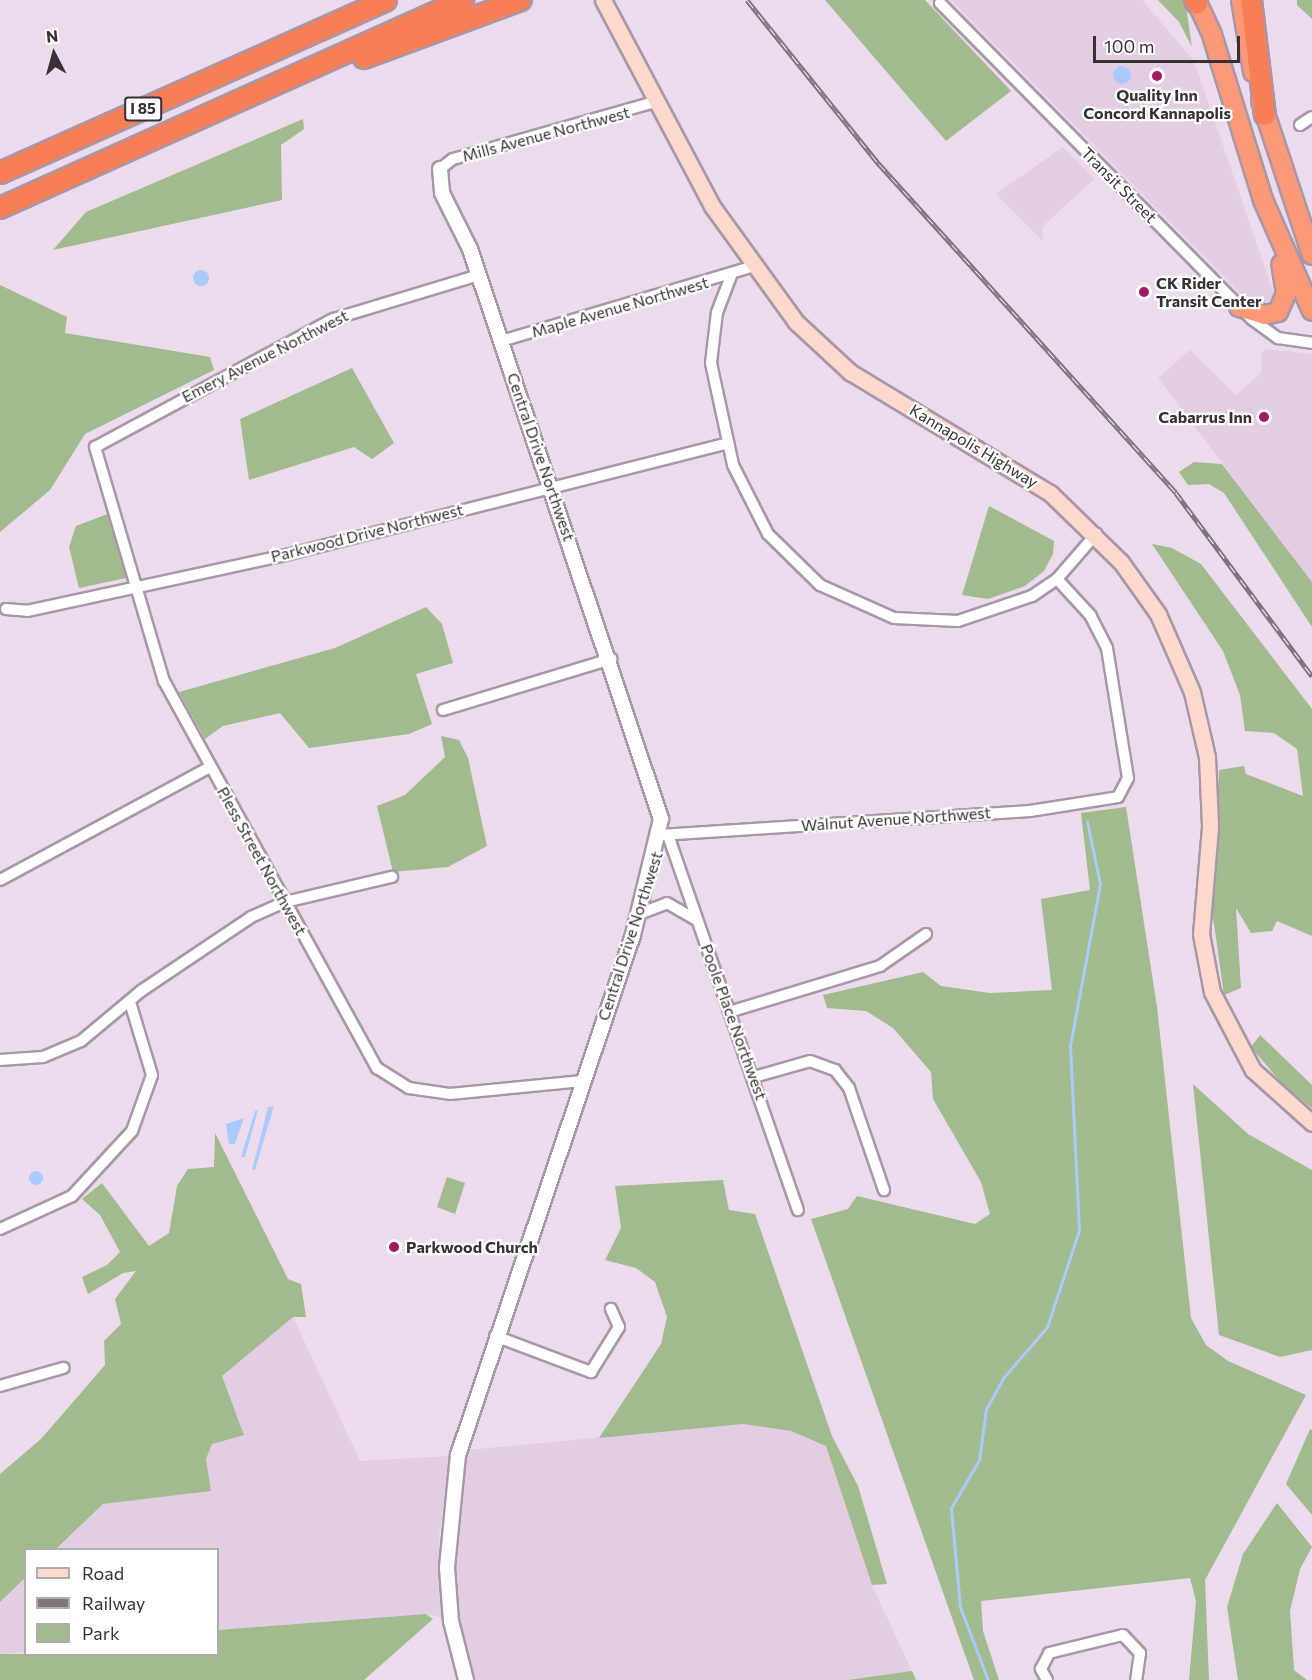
<!DOCTYPE html>
<style>
body{margin:0}
#map{position:relative;width:1312px;height:1680px;overflow:hidden;background:#ecdbec;font-family:Commissioner,sans-serif}
div>[style]{position:absolute}
[style*='--x']{left:calc(var(--x)*1px);top:calc(var(--y)*1px);width:calc(var(--w)*1px);rotate:calc(var(--a)*1deg)}
.built>*{inset:0;background:#e2cde2}
.green>*{inset:0;background:#a1ba8e}
.water>*{inset:0;background:#aacafb}
.round{border-radius:50%}
.stream>*{height:3px;margin:-1.5px;padding:0 1.5px;transform-origin:1.5px;border-radius:1.5px;background:#aacafb}
.roads{filter:drop-shadow(2px 0 #a797a7) drop-shadow(-2px 0 #a797a7) drop-shadow(0 2px #a797a7) drop-shadow(0 -2px #a797a7)}
.minor>*{height:10px;margin:-5px;padding:0 5px;transform-origin:5px;border-radius:5px;background:#fff}
.tertiary>*{height:14px;margin:-7px;padding:0 7px;transform-origin:7px;border-radius:7px;background:#fff}
.secondary>*{height:15px;margin:-7.5px;padding:0 7.5px;transform-origin:7.5px;border-radius:7.5px;background:#fdd8cc}
.trunk>*{height:18px;margin:-9px;padding:0 9px;transform-origin:9px;border-radius:9px;background:#fa9878}
.motorway>*{height:20px;margin:-10px;padding:0 10px;transform-origin:10px;border-radius:10px;background:#f87e56}
.rail>*{height:5px;margin-top:-2.5px;transform-origin:0;background:repeating-linear-gradient(90deg,#fff 0 9px,#80757f 0 18px);box-sizing:border-box;border-block:2px solid #80757f}
.dots>*{width:16px;height:16px;translate:-50% -50%;box-sizing:border-box;border:3px solid #fff;border-radius:50%}
span{translate:-50% -50%;white-space:nowrap;text-align:center;line-height:1.15;-webkit-text-stroke:4.5px #fff;paint-order:stroke}
.shield-label span{padding:2px 4px;background:#fff;border:2px solid;border-radius:4px;-webkit-text-stroke-width:0}
.shield-label{font-size:15px;color:#373036;font-weight:700}
.poi-label{font-size:16px;color:#373036;font-weight:700}
.left{translate:0 -50%;text-align:left}
.right{translate:-100% -50%;text-align:right}
.street-label{font-size:16px;color:#373036}
.legend{position:absolute;left:24px;top:1548px;width:195px;height:108px;box-sizing:border-box;background:#fff;border:2px solid #afacaf;margin:0;padding:8px 10px;list-style:none;font-size:18px;color:#373036}
.legend li{display:flex;align-items:center;gap:12px;height:30px}
.legend b{width:30px;border:2px solid #afacaf}
.north{position:absolute;left:24px;top:24px;width:60px;height:60px;-webkit-text-stroke:4px #fff;paint-order:stroke;rotate:354deg;font-size:16px;font-weight:700;line-height:24px;text-align:center;color:#373036}
.north::after{content:'';display:block;margin:auto;width:21px;height:27px;background:#373036;clip-path:polygon(50% 0,100% 100%,50% 72%,0 100%)}
.scale{position:absolute;left:1093px;top:36px;width:147px;height:27px;box-sizing:border-box;border:3px solid #373036;border-top:0;padding-left:8px;font-size:18px;line-height:21px;white-space:nowrap;color:#373036;-webkit-text-stroke:4px #fff;paint-order:stroke}
</style>
<div id="map">
<div class="built">
<i style="clip-path:polygon(951px 0,1142px 0,1194px 61px,1275px 297px,1264px 304px,1240px 293px)"></i>
<i style="clip-path:polygon(1063px 147px,1094px 179px,1042px 227px,1043px 241px,996px 194px)"></i>
<i style="clip-path:polygon(1266px 349px,1312px 354px,1312px 582px,1158px 378px,1190px 350px,1236px 395px,1261px 373px,1261px 353px)"></i>
<i style="clip-path:polygon(293px 1317px,360px 1461px,450px 1456px,439px 1535px,444px 1618px,426px 1614px,218px 1630px,218px 1550px,56px 1550px,103px 1504px,211px 1491px,206px 1459px,212px 1444px,244px 1434px,222px 1376px)"></i>
<i style="clip-path:polygon(743px 1424px,791px 1431px,826px 1446px,872px 1585px,916px 1680px,474px 1680px,461px 1641px,453px 1574px,467px 1450px)"></i>
<i style="clip-path:polygon(25px 1578px,25px 1652px,0 1654px,0 1602px)"></i>
</div>
<div class="green">
<i style="clip-path:polygon(825px 0,925px 0,1011px 91px,946px 141px)"></i>
<i style="clip-path:polygon(1158px 0,1185px 0,1192px 47px,1179px 22px)"></i>
<i style="clip-path:polygon(1297px 0,1312px 0,1312px 19px,1297px 5px)"></i>
<i style="clip-path:polygon(303px 119px,304px 129px,281px 145px,282px 200px,53px 250px,86px 212px)"></i>
<i style="clip-path:polygon(0 285px,67px 317px,65px 333px,210px 357px,214px 370px,85px 434px,50px 490px,0 532px)"></i>
<i style="clip-path:polygon(352px 368px,394px 443px,372px 459px,354px 447px,249px 480px,240px 419px)"></i>
<i style="clip-path:polygon(1194px 462px,1222px 464px,1312px 582px,1312px 627px,1224px 493px,1209px 484px,1188px 485px,1179px 472px)"></i>
<i style="clip-path:polygon(989px 506px,1054px 541px,1053px 554px,1044px 571px,1025px 586px,988px 599px,962px 595px)"></i>
<i style="clip-path:polygon(110px 513px,126px 578px,79px 588px,69px 547px,76px 526px)"></i>
<i style="clip-path:polygon(1152px 544px,1172px 548px,1201px 564px,1312px 709px,1312px 936px,1277px 921px,1272px 931px,1251px 933px,1236px 908px,1241px 988px,1224px 995px,1212px 910px,1219px 770px,1244px 766px,1246px 774px,1303px 796px,1297px 749px,1274px 733px,1245px 731px,1240px 695px,1223px 651px)"></i>
<i style="clip-path:polygon(426px 607px,442px 624px,453px 663px,416px 674px,432px 724px,409px 734px,309px 748px,280px 713px,223px 726px,205px 739px,179px 692px,335px 648px)"></i>
<i style="clip-path:polygon(441px 736px,459px 740px,468px 758px,487px 846px,448px 867px,393px 872px,377px 806px,405px 795px,445px 757px)"></i>
<i style="clip-path:polygon(1126px 807px,1157px 1007px,1191px 1318px,1206px 1345px,1228px 1361px,1306px 1395px,1205px 1580px,1209px 1680px,1189px 1680px,1196px 1601px,1190px 1578px,981px 1601px,983px 1631px,999px 1680px,974px 1680px,811px 1219px,848px 1209px,857px 1196px,975px 1224px,990px 1214px,981px 1182px,933px 1099px,931px 1072px,893px 1028px,866px 1011px,827px 1008px,823px 995px,923px 972px,941px 986px,990px 993px,1052px 990px,1041px 899px,1090px 890px,1081px 813px)"></i>
<i style="clip-path:polygon(1260px 1035px,1312px 1085px,1312px 1108px,1284px 1086px,1251px 1047px)"></i>
<i style="clip-path:polygon(1193px 1084px,1248px 1134px,1312px 1170px,1312px 1350px,1280px 1357px,1219px 1335px)"></i>
<i style="clip-path:polygon(215px 1133px,288px 1279px,301px 1284px,306px 1317px,293px 1317px,222px 1376px,244px 1435px,212px 1444px,206px 1459px,211px 1491px,103px 1504px,56px 1549px,26px 1550px,25px 1578px,0 1602px,0 1474px,41px 1439px,105px 1365px,104px 1341px,121px 1324px,115px 1299px,136px 1271px,123px 1273px,88px 1294px,82px 1277px,107px 1265px,120px 1252px,100px 1215px,82px 1199px,102px 1183px,149px 1246px,169px 1233px,177px 1186px,188px 1169px,214px 1167px)"></i>
<i style="clip-path:polygon(447px 1177px,465px 1183px,455px 1214px,437px 1207px)"></i>
<i style="clip-path:polygon(723px 1180px,729px 1210px,755px 1214px,832px 1436px,858px 1486px,887px 1584px,872px 1585px,826px 1446px,791px 1431px,743px 1424px,599px 1438px,661px 1344px,667px 1317px,655px 1282px,636px 1268px,605px 1260px,621px 1228px,615px 1186px)"></i>
<i style="clip-path:polygon(1310px 1429px,1312px 1430px,1312px 1515px,1286px 1484px)"></i>
<i style="clip-path:polygon(1277px 1503px,1312px 1547px,1300px 1569px,1290px 1611px,1294px 1670px,1307px 1680px,1238px 1680px,1227px 1607px,1243px 1554px)"></i>
<i style="clip-path:polygon(426px 1614px,433px 1619px,364px 1680px,0 1680px,0 1654px,218px 1654px,218px 1630px)"></i>
<i style="clip-path:polygon(912px 1671px,916px 1680px,848px 1680px)"></i>
</div>
<div class="water">
<i class="round" style="left:1113px;top:66px;width:18px;height:18px"></i>
<i class="round" style="left:193px;top:270px;width:16px;height:16px"></i>
<i style="clip-path:polygon(274px 1106px,255px 1170px,252px 1170px,268px 1107px)"></i>
<i style="clip-path:polygon(258px 1110px,245px 1157px,241px 1157px,255px 1111px)"></i>
<i style="clip-path:polygon(244px 1118px,235px 1144px,229px 1144px,226px 1124px)"></i>
<i class="round" style="left:29px;top:1171px;width:14px;height:14px"></i>
</div>
<div class="stream">
<i style="--x:988;--y:1680;--w:78;--a:-111"></i>
<i style="--x:960;--y:1607;--w:99;--a:-95.2"></i>
<i style="--x:951;--y:1508;--w:56;--a:-59.7"></i>
<i style="--x:979;--y:1460;--w:51;--a:-82.2"></i>
<i style="--x:986;--y:1409;--w:35;--a:-61"></i>
<i style="--x:1003;--y:1378;--w:67;--a:-49.2"></i>
<i style="--x:1047;--y:1327;--w:102;--a:-71.7"></i>
<i style="--x:1079;--y:1230;--w:184;--a:-92.8"></i>
<i style="--x:1070;--y:1046;--w:165;--a:-79.5"></i>
<i style="--x:1100;--y:884;--w:64;--a:-101.7"></i>
</div>
<div class="roads">
<div class="minor">
<i style="--x:940;--y:3;--w:445;--a:45.4"></i>
<i style="--x:1253;--y:320;--w:31;--a:36"></i>
<i style="--x:1278;--y:338;--w:34;--a:8"></i>
<i style="--x:1300;--y:125;--w:14;--a:-34"></i>
<i style="--x:440;--y:169;--w:16;--a:-38"></i>
<i style="--x:453;--y:159;--w:209;--a:-15.8"></i>
<i style="--x:479;--y:275;--w:152;--a:163.2"></i>
<i style="--x:333;--y:319;--w:270;--a:151.7"></i>
<i style="--x:95;--y:447;--w:244;--a:73.6"></i>
<i style="--x:164;--y:681;--w:442;--a:61.2"></i>
<i style="--x:377;--y:1068;--w:38;--a:32"></i>
<i style="--x:409;--y:1088;--w:41;--a:8.3"></i>
<i style="--x:450;--y:1094;--w:133;--a:-5.6"></i>
<i style="--x:731;--y:276;--w:39;--a:111"></i>
<i style="--x:717;--y:312;--w:51;--a:96.7"></i>
<i style="--x:711;--y:363;--w:104;--a:77.8"></i>
<i style="--x:733;--y:465;--w:77;--a:63.1"></i>
<i style="--x:768;--y:534;--w:73;--a:44.4"></i>
<i style="--x:820;--y:585;--w:81;--a:24"></i>
<i style="--x:894;--y:618;--w:64;--a:2.7"></i>
<i style="--x:958;--y:621;--w:78;--a:-18.7"></i>
<i style="--x:1032;--y:596;--w:30;--a:-34"></i>
<i style="--x:1057;--y:579;--w:60;--a:-49.1"></i>
<i style="--x:501;--y:341;--w:261;--a:-16.5"></i>
<i style="--x:6;--y:609;--w:21;--a:5"></i>
<i style="--x:27;--y:611;--w:269;--a:-12.2"></i>
<i style="--x:290;--y:554;--w:452;--a:-14.2"></i>
<i style="--x:443;--y:710;--w:176;--a:-16.9"></i>
<i style="--x:660;--y:835;--w:371;--a:-3.7"></i>
<i style="--x:1030;--y:811;--w:89;--a:-9"></i>
<i style="--x:1118;--y:797;--w:21;--a:-62"></i>
<i style="--x:1128;--y:778;--w:132;--a:-99.2"></i>
<i style="--x:1107;--y:648;--w:36;--a:-117"></i>
<i style="--x:1091;--y:616;--w:50;--a:-132.6"></i>
<i style="--x:668;--y:835;--w:397;--a:70.9"></i>
<i style="--x:0;--y:880;--w:238;--a:-28.3"></i>
<i style="--x:639;--y:914;--w:30;--a:-21"></i>
<i style="--x:667;--y:903;--w:34;--a:30"></i>
<i style="--x:729;--y:1012;--w:158;--a:-16.9"></i>
<i style="--x:880;--y:966;--w:56;--a:-34.8"></i>
<i style="--x:0;--y:1060;--w:43;--a:-4"></i>
<i style="--x:43;--y:1057;--w:41;--a:-22.8"></i>
<i style="--x:81;--y:1041;--w:78;--a:-39.8"></i>
<i style="--x:141;--y:991;--w:133;--a:-33.9"></i>
<i style="--x:251;--y:917;--w:37;--a:-24"></i>
<i style="--x:285;--y:902;--w:110;--a:-13.2"></i>
<i style="--x:754;--y:1077;--w:58;--a:-15.9"></i>
<i style="--x:810;--y:1061;--w:27;--a:20"></i>
<i style="--x:835;--y:1070;--w:23;--a:52"></i>
<i style="--x:849;--y:1088;--w:108;--a:71.1"></i>
<i style="--x:0;--y:1229;--w:79;--a:-24.6"></i>
<i style="--x:72;--y:1196;--w:88;--a:-47.3"></i>
<i style="--x:132;--y:1131;--w:59;--a:-70.3"></i>
<i style="--x:152;--y:1075;--w:76;--a:-106.8"></i>
<i style="--x:495;--y:1336;--w:103;--a:20.6"></i>
<i style="--x:591;--y:1372;--w:53;--a:-58.1"></i>
<i style="--x:619;--y:1327;--w:20;--a:-114"></i>
<i style="--x:0;--y:1386;--w:66;--a:-15.9"></i>
<i style="--x:1047;--y:1680;--w:13;--a:-119"></i>
<i style="--x:1041;--y:1669;--w:18;--a:-63"></i>
<i style="--x:1049;--y:1653;--w:76;--a:-13.7"></i>
<i style="--x:1123;--y:1635;--w:25;--a:47"></i>
<i style="--x:1140;--y:1653;--w:27;--a:98"></i>
</div>
<div class="tertiary">
<i style="--x:440;--y:169;--w:24;--a:85"></i>
<i style="--x:442;--y:193;--w:63;--a:63.4"></i>
<i style="--x:470;--y:249;--w:601;--a:71.47"></i>
<i style="--x:661;--y:819;--w:119;--a:103.6"></i>
<i style="--x:633;--y:935;--w:549;--a:108.6"></i>
<i style="--x:458;--y:1455;--w:114;--a:95.6"></i>
<i style="--x:447;--y:1568;--w:53;--a:85.7"></i>
<i style="--x:451;--y:1621;--w:61;--a:75.7"></i>
</div>
<div class="secondary">
<i style="--x:603;--y:0;--w:233;--a:62.1"></i>
<i style="--x:712;--y:206;--w:143;--a:54.1"></i>
<i style="--x:796;--y:322;--w:74;--a:42.8"></i>
<i style="--x:850;--y:372;--w:234;--a:31.2"></i>
<i style="--x:1050;--y:493;--w:99;--a:44.2"></i>
<i style="--x:1121;--y:562;--w:64;--a:54.6"></i>
<i style="--x:1158;--y:614;--w:85;--a:66.4"></i>
<i style="--x:1192;--y:692;--w:67;--a:77"></i>
<i style="--x:1207;--y:757;--w:70;--a:87.5"></i>
<i style="--x:1210;--y:827;--w:107;--a:94.8"></i>
<i style="--x:1201;--y:934;--w:59;--a:79.3"></i>
<i style="--x:1212;--y:992;--w:88;--a:62.3"></i>
<i style="--x:1253;--y:1070;--w:79;--a:41.9"></i>
</div>
<div class="trunk">
<i style="--x:1196;--y:0;--w:38;--a:65"></i>
<i style="--x:1212;--y:35;--w:173;--a:72.8"></i>
<i style="--x:1263;--y:200;--w:121;--a:66.2"></i>
<i style="--x:1241;--y:0;--w:73;--a:80.5"></i>
<i style="--x:1261;--y:101;--w:162;--a:71.7"></i>
<i style="--x:1239;--y:307;--w:27;--a:17"></i>
<i style="--x:1265;--y:315;--w:13;--a:-13"></i>
<i style="--x:1278;--y:312;--w:20;--a:-66"></i>
<i style="--x:1286;--y:294;--w:30;--a:-99"></i>
</div>
<div class="motorway">
<i style="--x:1195;--y:0;--w:4;--a:63"></i>
<i style="--x:1251;--y:0;--w:116;--a:83.1"></i>
<i style="--x:364;--y:58;--w:167;--a:-20.3"></i>
<i style="--x:0;--y:173;--w:423;--a:-24.1"></i>
<i style="--x:0;--y:208;--w:508;--a:-24.19"></i>
</div>
</div>
<div class="rail">
<i style="--x:747;--y:0;--w:211;--a:51.2"></i>
<i style="--x:879;--y:164;--w:443;--a:47.9"></i>
<i style="--x:1176;--y:493;--w:228;--a:53.4"></i>
</div>
<div class="dots">
<i style="left:1157px;top:76px;background:#a21861"></i>
<i style="left:1144px;top:292px;background:#a21861"></i>
<i style="left:1264px;top:417px;background:#a21861"></i>
<i style="left:394px;top:1247px;background:#a21861"></i>
</div>
<div class="shield-label">
<span style="left:143px;top:109px">I 85</span>
</div>
<div class="poi-label">
<span style="left:1157px;top:104px">Quality Inn<br>Concord Kannapolis</span>
<span class="left" style="left:1156px;top:292px">CK Rider<br>Transit Center</span>
<span class="right" style="left:1252px;top:417px">Cabarrus Inn</span>
<span class="left" style="left:406px;top:1247px">Parkwood Church</span>
</div>
<div class="street-label">
<span style="left:546px;top:134px;rotate:-15deg">Mills Avenue Northwest</span>
<span style="left:1119px;top:185px;rotate:45deg">Transit Street</span>
<span style="left:620px;top:307px;rotate:-16deg">Maple Avenue Northwest</span>
<span style="left:265px;top:356px;rotate:-27deg">Emery Avenue Northwest</span>
<span style="left:974px;top:446px;rotate:31deg">Kannapolis Highway</span>
<span style="left:541px;top:457px;rotate:71deg">Central Drive Northwest</span>
<span style="left:367px;top:533px;rotate:-14deg">Parkwood Drive Northwest</span>
<span style="left:896px;top:819px;rotate:-4deg">Walnut Avenue Northwest</span>
<span style="left:262px;top:861px;rotate:61deg">Pless Street Northwest</span>
<span style="left:630px;top:936px;rotate:-72deg">Central Drive Northwest</span>
<span style="left:734px;top:1022px;rotate:70deg">Poole Place Northwest</span>
</div>
<ul class="legend">
<li><b style="height:8px;background:#fdd8cc"></b>Road</li>
<li><b style="height:8px;background:#80757f"></b>Railway</li>
<li><b style="height:16px;background:#a1ba8e"></b>Park</li>
</ul>
<div class="north">N</div>
<div class="scale">100 m</div>
</div>
